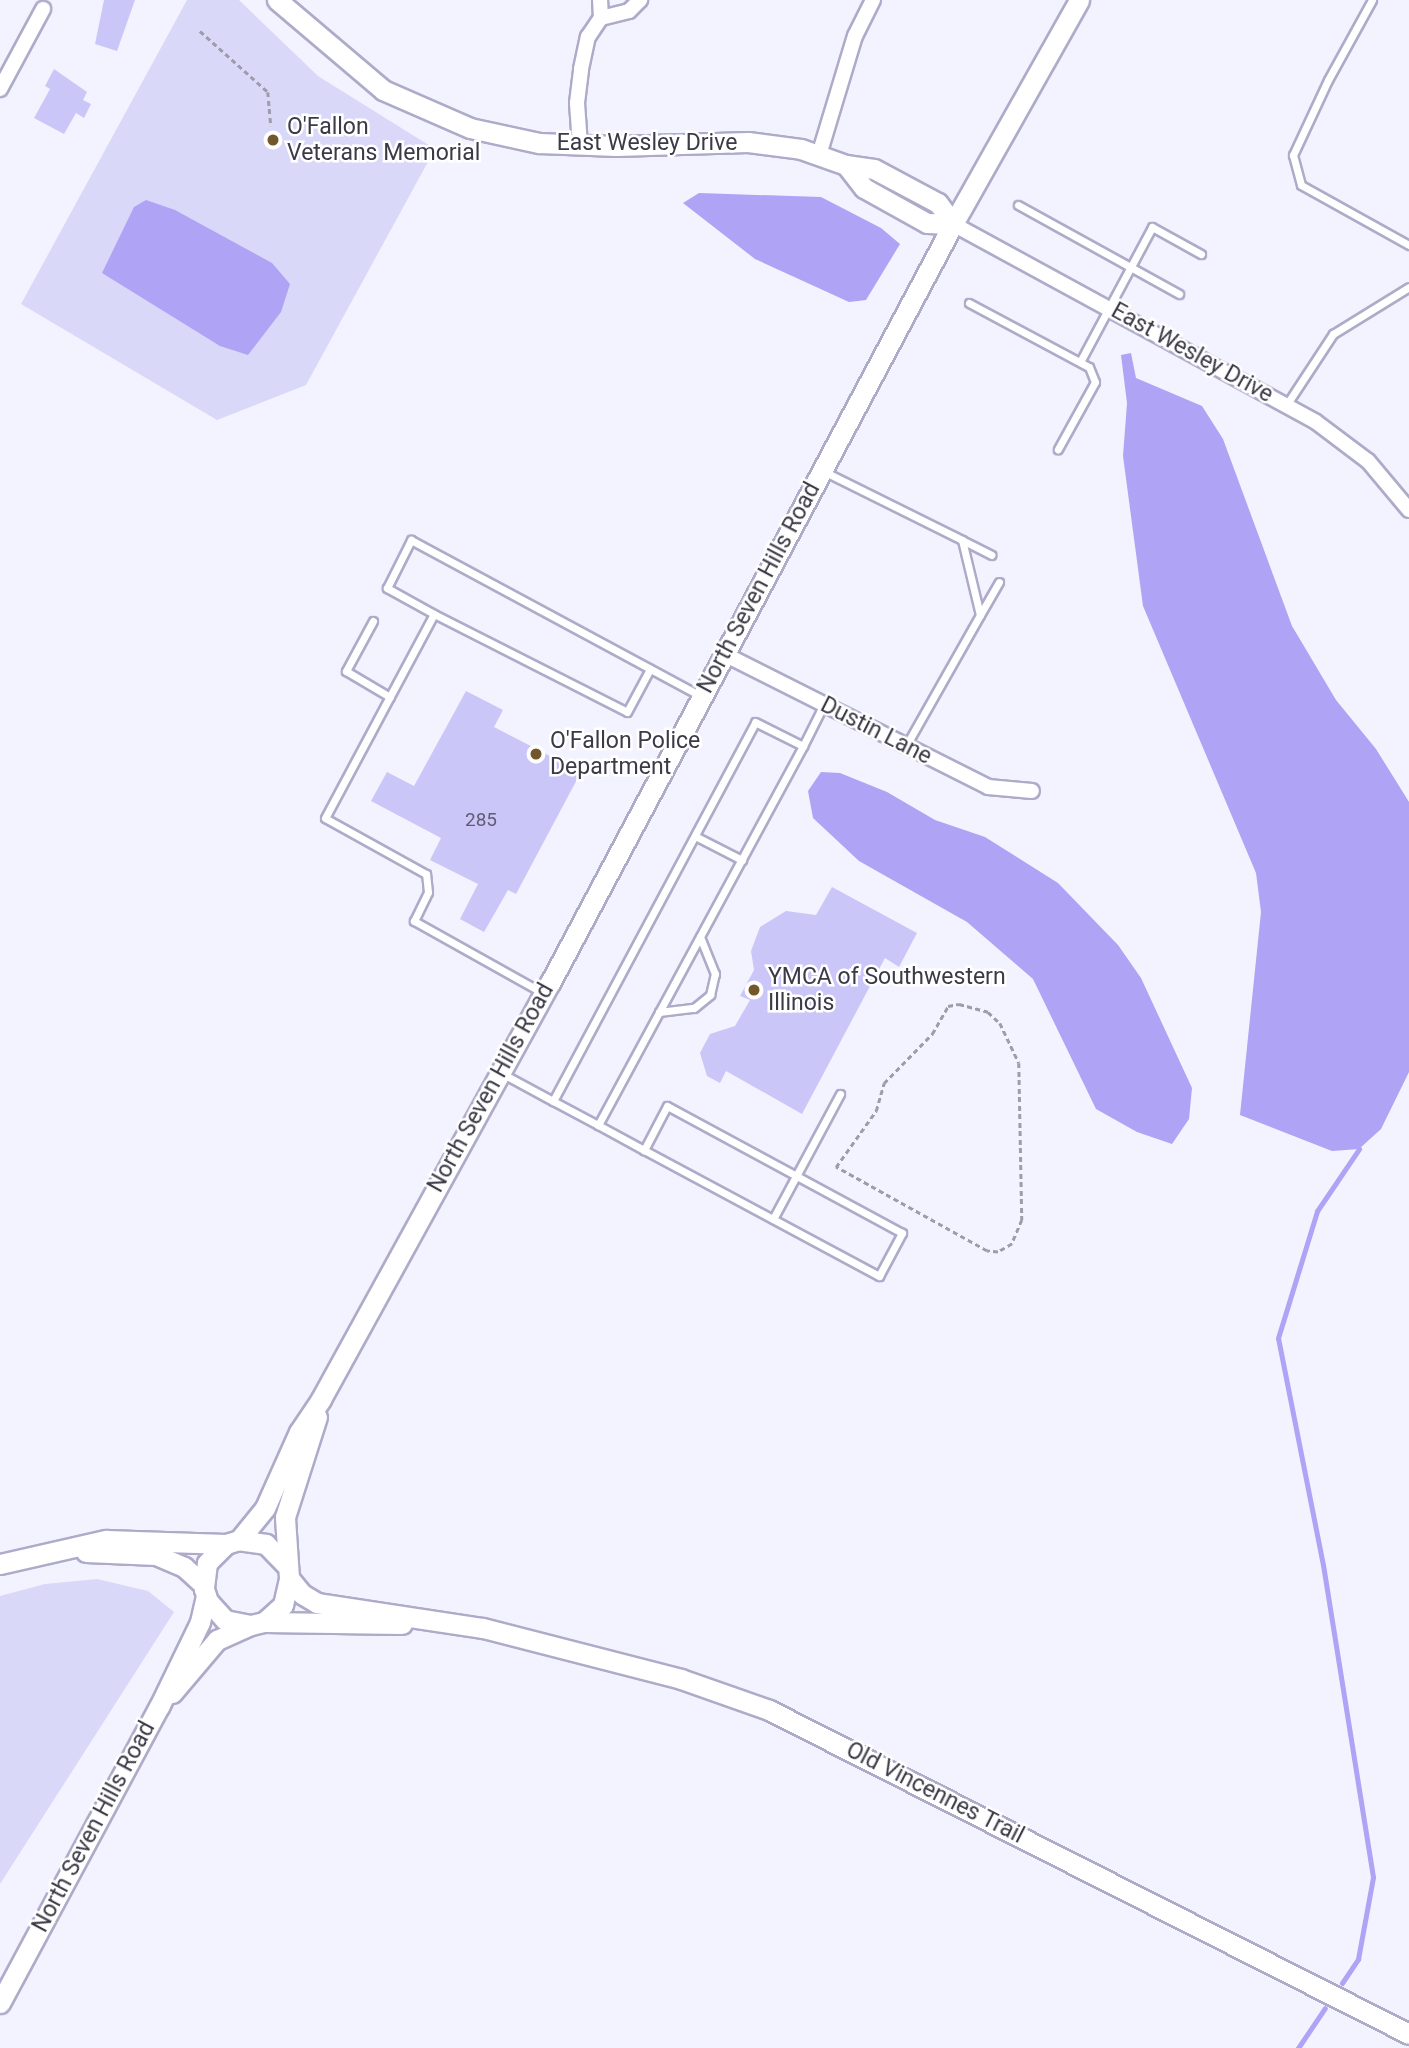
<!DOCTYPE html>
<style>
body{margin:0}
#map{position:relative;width:1409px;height:2048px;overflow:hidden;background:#f3f2ff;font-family:Roboto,sans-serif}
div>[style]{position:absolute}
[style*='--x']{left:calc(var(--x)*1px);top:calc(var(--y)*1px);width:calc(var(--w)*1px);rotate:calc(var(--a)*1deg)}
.green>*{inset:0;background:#dad8f9}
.water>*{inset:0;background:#aea3f5}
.stream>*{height:5px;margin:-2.5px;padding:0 2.5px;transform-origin:2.5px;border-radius:2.5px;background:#aea3f5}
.building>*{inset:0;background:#cac6f8}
.path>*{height:2.5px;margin-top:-1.25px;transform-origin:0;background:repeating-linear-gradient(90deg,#9d9ca8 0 5px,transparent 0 8.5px)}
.roads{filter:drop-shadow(2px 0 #aeabc9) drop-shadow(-2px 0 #aeabc9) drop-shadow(0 2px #aeabc9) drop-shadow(0 -2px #aeabc9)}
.lane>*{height:7px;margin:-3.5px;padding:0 3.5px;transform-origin:3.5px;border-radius:3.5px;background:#fff}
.street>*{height:14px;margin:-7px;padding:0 7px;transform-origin:7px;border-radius:7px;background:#fff}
.secondary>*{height:19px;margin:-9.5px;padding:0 9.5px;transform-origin:9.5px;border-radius:9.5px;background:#fff}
.dots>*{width:19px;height:19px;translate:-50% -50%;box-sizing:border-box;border:4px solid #fff;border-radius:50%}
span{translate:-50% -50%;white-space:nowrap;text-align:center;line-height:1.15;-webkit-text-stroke:5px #fff;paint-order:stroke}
.number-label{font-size:19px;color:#5f5d72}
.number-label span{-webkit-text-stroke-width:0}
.poi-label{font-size:23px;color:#3b3a46}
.left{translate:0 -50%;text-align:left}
.street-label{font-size:23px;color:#3b3a46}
</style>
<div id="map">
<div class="green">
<i style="clip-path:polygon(187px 0,239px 0,318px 76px,435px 149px,306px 385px,217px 420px,21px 304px)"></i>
<i style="clip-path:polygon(97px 1579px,148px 1591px,174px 1612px,0 1884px,0 1596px,45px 1584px)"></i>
</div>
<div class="water">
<i style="clip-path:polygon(699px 193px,821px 197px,881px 228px,900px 244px,866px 300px,849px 302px,755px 259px,683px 203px)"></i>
<i style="clip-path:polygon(146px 200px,175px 210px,272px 263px,290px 284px,281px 312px,248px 355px,220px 346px,102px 273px,134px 207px)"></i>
<i style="clip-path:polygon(1131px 353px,1136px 378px,1202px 406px,1223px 439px,1292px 626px,1336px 700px,1376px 749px,1409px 802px,1409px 1072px,1381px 1129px,1359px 1149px,1332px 1151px,1240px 1115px,1261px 912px,1256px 873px,1143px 606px,1123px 456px,1127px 403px,1121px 355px)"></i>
<i style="clip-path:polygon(821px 772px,840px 773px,887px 792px,935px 820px,985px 837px,1058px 883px,1118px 945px,1141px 978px,1192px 1088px,1189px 1119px,1172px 1144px,1137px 1132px,1096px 1109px,1033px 979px,967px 922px,859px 861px,813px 818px,808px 791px)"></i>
</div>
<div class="stream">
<i style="--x:1342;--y:1983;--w:29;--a:-56"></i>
<i style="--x:1358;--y:1959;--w:83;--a:-79.6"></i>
<i style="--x:1373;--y:1877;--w:316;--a:-99.1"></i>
<i style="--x:1323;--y:1565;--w:231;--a:-101.2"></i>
<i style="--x:1278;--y:1338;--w:133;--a:-72.9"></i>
<i style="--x:1317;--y:1211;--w:75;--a:-55.9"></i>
<i style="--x:1298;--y:2048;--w:48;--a:-56"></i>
</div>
<div class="building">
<i style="clip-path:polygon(104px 0,135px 0,117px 51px,95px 44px)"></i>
<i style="clip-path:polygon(54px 69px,87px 92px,83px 100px,91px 104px,84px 118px,76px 113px,64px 134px,34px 118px,50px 89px,45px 86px)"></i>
<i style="clip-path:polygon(466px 691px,503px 710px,494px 727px,581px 772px,516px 894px,508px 890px,484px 932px,460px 919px,478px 884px,430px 860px,441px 838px,371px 801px,387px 772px,414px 786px)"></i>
<i style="clip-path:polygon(832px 887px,917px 933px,899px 967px,885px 958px,802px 1114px,726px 1071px,720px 1083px,707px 1076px,700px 1053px,710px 1034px,735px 1026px,750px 1000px,740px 996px,754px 970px,751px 951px,760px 927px,786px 911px,816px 915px)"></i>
</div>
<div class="path">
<i style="--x:200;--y:31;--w:91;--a:41.9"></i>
<i style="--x:268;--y:92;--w:34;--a:85"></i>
<i style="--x:959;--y:1004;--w:30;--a:15"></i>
<i style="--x:988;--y:1012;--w:16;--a:43"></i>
<i style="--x:1000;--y:1023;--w:44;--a:64.6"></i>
<i style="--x:1019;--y:1063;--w:157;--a:88.9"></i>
<i style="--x:1022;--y:1220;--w:26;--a:113"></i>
<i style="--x:1012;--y:1244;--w:16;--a:150"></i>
<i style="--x:998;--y:1252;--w:11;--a:-175"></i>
<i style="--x:987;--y:1251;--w:173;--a:-150.9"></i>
<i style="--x:836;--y:1167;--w:69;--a:-54.5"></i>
<i style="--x:876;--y:1111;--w:29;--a:-74"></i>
<i style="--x:884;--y:1083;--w:69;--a:-45.6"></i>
<i style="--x:932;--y:1034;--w:32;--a:-60"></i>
<i style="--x:948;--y:1006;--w:11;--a:-10"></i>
</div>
<div class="roads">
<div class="lane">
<i style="--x:1372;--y:0;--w:91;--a:118.8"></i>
<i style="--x:1328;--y:80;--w:83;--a:115"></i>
<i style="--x:1293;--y:155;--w:31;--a:75"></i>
<i style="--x:1301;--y:185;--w:124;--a:29.1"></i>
<i style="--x:1018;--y:205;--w:184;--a:28.9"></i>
<i style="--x:969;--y:303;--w:136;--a:28.1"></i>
<i style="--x:1089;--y:367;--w:16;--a:68"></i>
<i style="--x:1095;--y:382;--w:77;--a:118.9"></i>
<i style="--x:1080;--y:362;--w:153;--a:-61.9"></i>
<i style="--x:1152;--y:227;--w:56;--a:28.9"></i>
<i style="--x:1287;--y:404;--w:84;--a:-56.7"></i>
<i style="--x:1333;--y:334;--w:89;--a:-31.7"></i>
<i style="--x:823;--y:471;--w:155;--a:26.4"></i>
<i style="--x:962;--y:540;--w:77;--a:76.5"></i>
<i style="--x:980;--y:615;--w:150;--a:119.5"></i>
<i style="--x:962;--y:540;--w:33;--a:27"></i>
<i style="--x:434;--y:614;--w:216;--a:26.9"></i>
<i style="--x:627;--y:712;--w:49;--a:-61.9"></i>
<i style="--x:980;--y:615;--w:38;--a:-60"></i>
<i style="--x:373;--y:621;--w:57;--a:118.4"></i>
<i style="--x:346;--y:671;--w:51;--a:30.6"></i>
<i style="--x:755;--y:722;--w:54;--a:26.6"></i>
<i style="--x:803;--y:746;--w:431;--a:118.4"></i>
<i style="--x:598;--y:1125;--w:51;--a:-151.9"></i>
<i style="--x:553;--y:1101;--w:429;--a:-61.9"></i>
<i style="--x:803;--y:746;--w:47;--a:-63.4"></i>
<i style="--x:695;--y:836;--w:53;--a:27.1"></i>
<i style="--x:543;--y:993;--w:148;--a:-150.8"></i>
<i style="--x:414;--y:921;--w:32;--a:-64"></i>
<i style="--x:428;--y:892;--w:18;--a:-96"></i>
<i style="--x:426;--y:874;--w:115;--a:-151"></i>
<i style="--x:325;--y:818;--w:231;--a:-61.9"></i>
<i style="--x:434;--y:614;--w:54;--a:-151"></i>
<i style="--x:387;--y:588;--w:54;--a:-63.4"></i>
<i style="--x:411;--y:540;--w:329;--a:28.3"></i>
<i style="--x:659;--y:1012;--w:35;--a:-7"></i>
<i style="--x:694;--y:1008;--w:21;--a:-39"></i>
<i style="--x:710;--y:995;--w:22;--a:-77"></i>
<i style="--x:715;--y:974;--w:40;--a:-112"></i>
<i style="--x:503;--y:1074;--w:57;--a:28.4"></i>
<i style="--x:598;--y:1125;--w:52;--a:28.5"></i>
<i style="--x:644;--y:1150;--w:267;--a:28.2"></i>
<i style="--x:879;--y:1276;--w:49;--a:-61.9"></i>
<i style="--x:902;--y:1233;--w:267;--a:-151.6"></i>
<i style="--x:667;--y:1106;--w:50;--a:117.6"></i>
<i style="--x:773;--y:1219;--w:142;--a:-61.8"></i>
</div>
<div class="street">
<i style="--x:601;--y:18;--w:29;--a:-14"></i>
<i style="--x:629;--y:11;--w:16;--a:-45"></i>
<i style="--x:0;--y:89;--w:91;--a:-61.7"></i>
<i style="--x:580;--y:145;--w:42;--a:-94.1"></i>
<i style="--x:577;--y:103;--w:34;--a:-83"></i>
<i style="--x:581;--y:69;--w:33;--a:-78"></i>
<i style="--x:588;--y:37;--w:23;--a:-56"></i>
<i style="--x:601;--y:18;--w:18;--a:-93"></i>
<i style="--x:819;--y:155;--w:124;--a:-73.2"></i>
<i style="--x:855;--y:36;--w:40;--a:-63.4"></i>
<i style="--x:953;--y:224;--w:413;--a:28.6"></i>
<i style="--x:1316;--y:422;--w:65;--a:36.9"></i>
<i style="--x:1368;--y:461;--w:64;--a:50.1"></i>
<i style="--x:724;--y:654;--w:296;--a:26.7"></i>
<i style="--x:988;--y:787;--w:44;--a:5.2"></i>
</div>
<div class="secondary">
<i style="--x:277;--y:0;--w:139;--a:40.3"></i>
<i style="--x:383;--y:90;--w:95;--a:23.6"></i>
<i style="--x:470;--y:128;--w:71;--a:12.3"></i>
<i style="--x:539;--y:143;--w:77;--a:2.2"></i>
<i style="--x:616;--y:146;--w:132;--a:-1.7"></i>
<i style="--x:748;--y:142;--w:53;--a:7.5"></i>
<i style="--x:801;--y:149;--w:48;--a:19.6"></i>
<i style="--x:846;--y:165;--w:28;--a:8"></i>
<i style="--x:874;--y:169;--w:72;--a:28"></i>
<i style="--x:938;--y:203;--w:26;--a:54"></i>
<i style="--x:846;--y:165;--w:29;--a:52"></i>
<i style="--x:864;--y:188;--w:72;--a:29.1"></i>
<i style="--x:927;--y:223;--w:26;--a:2"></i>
<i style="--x:239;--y:1540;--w:41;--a:-50.9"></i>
<i style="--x:265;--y:1508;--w:83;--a:-65.9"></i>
<i style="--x:299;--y:1432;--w:40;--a:-56"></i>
<i style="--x:321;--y:1399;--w:475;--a:-61.2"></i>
<i style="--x:550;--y:983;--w:859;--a:-62.03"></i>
<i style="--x:953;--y:224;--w:257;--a:-60.6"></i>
<i style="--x:86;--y:1552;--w:70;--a:2.5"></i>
<i style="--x:156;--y:1555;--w:30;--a:23"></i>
<i style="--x:184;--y:1567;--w:27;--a:42"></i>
<i style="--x:0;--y:1564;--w:109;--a:-12.8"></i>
<i style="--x:106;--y:1540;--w:120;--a:1.9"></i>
<i style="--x:285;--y:1564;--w:28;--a:-134"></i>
<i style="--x:266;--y:1544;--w:27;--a:-172"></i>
<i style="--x:239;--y:1540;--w:14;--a:163"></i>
<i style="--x:226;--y:1544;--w:27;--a:135"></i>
<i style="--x:207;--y:1563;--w:26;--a:97"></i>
<i style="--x:204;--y:1589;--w:13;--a:72"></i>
<i style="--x:208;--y:1601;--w:25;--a:48"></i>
<i style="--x:225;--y:1620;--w:26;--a:11"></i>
<i style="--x:251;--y:1625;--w:13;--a:-13"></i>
<i style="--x:264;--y:1622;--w:25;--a:-42"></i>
<i style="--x:283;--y:1605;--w:28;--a:-77"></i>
<i style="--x:289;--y:1578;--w:61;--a:-93.8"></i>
<i style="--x:285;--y:1517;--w:105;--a:-72.3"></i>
<i style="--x:289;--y:1578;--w:21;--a:51"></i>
<i style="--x:302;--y:1594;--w:17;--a:31"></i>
<i style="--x:317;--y:1603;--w:168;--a:8.6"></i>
<i style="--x:483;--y:1628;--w:204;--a:14.4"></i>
<i style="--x:681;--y:1679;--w:93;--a:19.4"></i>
<i style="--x:769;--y:1710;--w:717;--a:26.85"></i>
<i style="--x:265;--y:1622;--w:137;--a:0.8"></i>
<i style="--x:172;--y:1693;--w:70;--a:-49.7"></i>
<i style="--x:217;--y:1640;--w:36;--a:-24"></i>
<i style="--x:0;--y:2003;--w:336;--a:-61.8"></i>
<i style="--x:159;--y:1707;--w:94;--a:-64.2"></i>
<i style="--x:200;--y:1622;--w:27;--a:-77"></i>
</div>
</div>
<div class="dots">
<i style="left:273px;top:140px;background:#715729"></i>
<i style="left:536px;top:754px;background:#715729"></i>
<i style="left:754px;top:990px;background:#715729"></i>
</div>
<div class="number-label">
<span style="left:481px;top:820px">285</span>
</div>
<div class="poi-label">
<span class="left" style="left:287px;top:140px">O'Fallon<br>Veterans Memorial</span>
<span class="left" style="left:550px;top:754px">O'Fallon Police<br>Department</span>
<span class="left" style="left:768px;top:990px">YMCA of Southwestern<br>Illinois</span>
</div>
<div class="street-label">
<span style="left:647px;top:143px">East Wesley Drive</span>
<span style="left:1192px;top:353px;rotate:29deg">East Wesley Drive</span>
<span style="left:759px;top:588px;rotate:-62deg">North Seven Hills Road</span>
<span style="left:876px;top:731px;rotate:27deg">Dustin Lane</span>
<span style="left:491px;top:1088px;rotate:-61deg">North Seven Hills Road</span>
<span style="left:935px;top:1793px;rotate:27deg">Old Vincennes Trail</span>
<span style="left:94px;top:1827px;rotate:-62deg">North Seven Hills Road</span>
</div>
</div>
